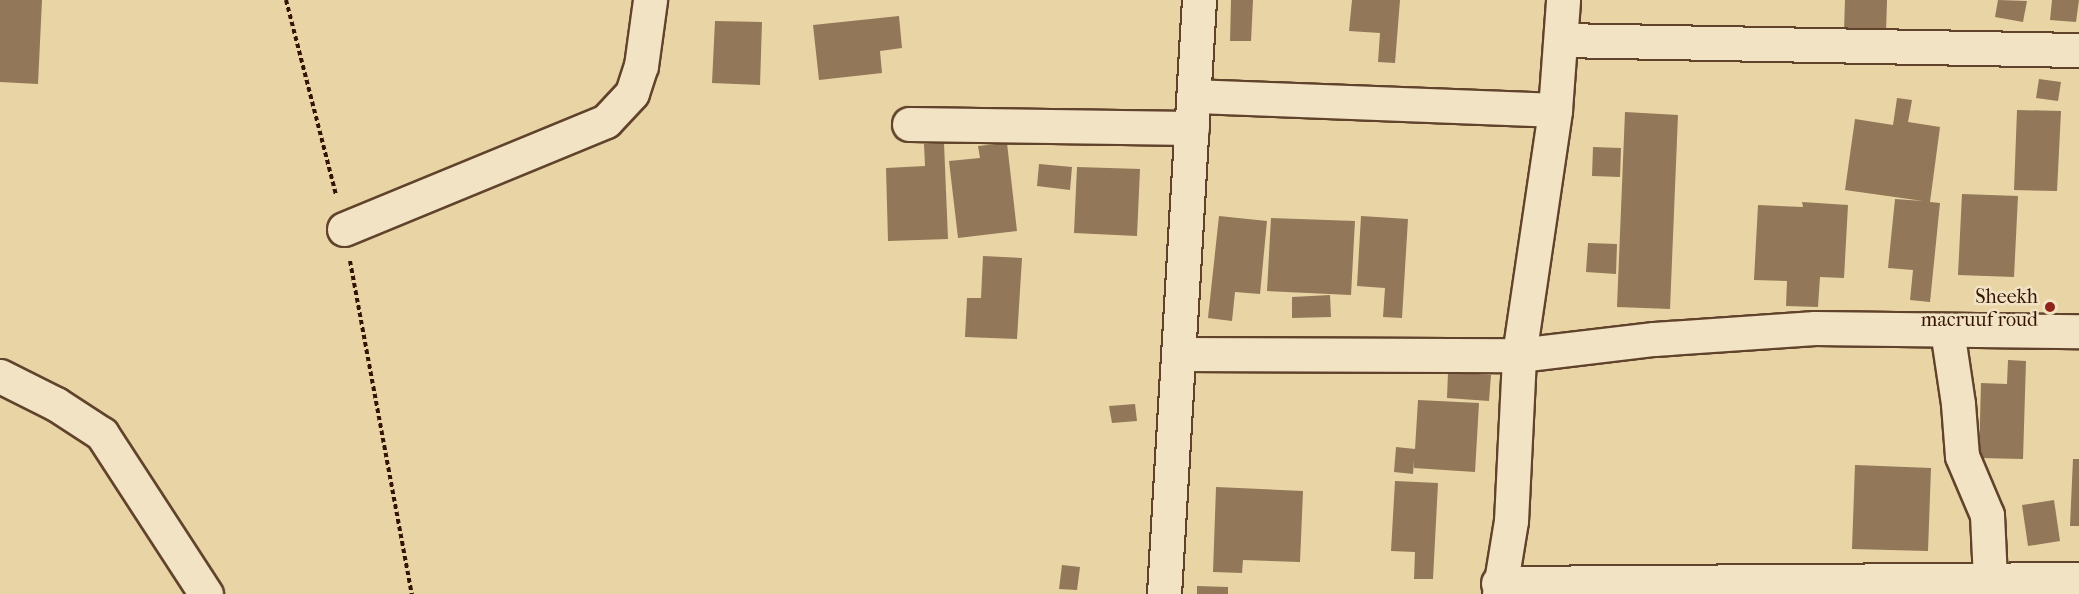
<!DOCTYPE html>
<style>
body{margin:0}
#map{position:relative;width:2079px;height:594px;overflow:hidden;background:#e9d4a5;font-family:"IM FELL French Canon",serif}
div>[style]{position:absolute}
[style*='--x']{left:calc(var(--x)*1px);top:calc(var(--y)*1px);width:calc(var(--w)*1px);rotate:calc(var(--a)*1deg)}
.building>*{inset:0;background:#927758}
.path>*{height:4px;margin-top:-2px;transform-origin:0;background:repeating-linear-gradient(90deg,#341304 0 4.5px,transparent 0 7.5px)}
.roads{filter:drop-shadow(2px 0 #61432c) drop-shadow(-2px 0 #61432c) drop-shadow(0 2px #61432c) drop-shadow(0 -2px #61432c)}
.minor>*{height:33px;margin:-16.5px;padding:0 16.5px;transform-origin:16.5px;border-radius:16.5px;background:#f1e3c4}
.dots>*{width:16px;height:16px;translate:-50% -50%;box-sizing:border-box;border:3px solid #f1e3c4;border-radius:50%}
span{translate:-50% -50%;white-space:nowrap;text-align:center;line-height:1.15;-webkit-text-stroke:5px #f1e3c4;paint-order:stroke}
.poi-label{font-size:20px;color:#341304}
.right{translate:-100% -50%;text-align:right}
</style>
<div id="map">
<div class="building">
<i style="clip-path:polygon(0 0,42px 0,38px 84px,0 82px)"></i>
<i style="clip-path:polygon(1231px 0,1253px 0,1251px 41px,1230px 41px)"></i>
<i style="clip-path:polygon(1352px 0,1400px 0,1395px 63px,1378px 62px,1380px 33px,1349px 31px)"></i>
<i style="clip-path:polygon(1845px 0,1887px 0,1886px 33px,1844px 31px)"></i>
<i style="clip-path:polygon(1998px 0,2027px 1px,2023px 22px,1995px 17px)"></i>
<i style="clip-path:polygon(2052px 0,2079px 0,2076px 22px,2050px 20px)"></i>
<i style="clip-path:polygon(899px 16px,902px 48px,880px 51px,882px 73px,819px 80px,813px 25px)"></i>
<i style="clip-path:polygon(715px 21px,762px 22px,760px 85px,712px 83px)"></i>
<i style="clip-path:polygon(2039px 79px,2061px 82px,2058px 101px,2036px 98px)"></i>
<i style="clip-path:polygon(1897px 98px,1912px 100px,1908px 122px,1940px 127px,1930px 202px,1940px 203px,1930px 302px,1910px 300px,1913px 270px,1888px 268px,1895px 199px,1923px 201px,1845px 190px,1855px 119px,1893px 125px)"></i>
<i style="clip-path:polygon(2017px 110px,2061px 111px,2057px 191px,2014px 190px)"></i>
<i style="clip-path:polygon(1625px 112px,1678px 115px,1670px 309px,1617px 307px)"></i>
<i style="clip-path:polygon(944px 143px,948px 239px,888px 241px,886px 168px,925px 166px,924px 144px)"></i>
<i style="clip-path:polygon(1007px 143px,1017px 231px,958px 238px,949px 161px,980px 158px,978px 146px)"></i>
<i style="clip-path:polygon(1593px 147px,1621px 148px,1620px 177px,1592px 176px)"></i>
<i style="clip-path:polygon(1039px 164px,1072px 167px,1070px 190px,1037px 186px)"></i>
<i style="clip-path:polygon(1077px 167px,1140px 169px,1137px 236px,1074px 233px)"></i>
<i style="clip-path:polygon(1962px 194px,2018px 196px,2014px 277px,1958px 275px)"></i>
<i style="clip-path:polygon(1802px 202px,1848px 205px,1844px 278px,1820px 277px,1818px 307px,1786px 306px,1787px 281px,1754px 280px,1758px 205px,1803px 207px)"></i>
<i style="clip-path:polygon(1219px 216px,1267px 221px,1260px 294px,1235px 292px,1232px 321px,1208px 318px)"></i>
<i style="clip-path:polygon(1361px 216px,1408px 219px,1402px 318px,1383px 317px,1385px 288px,1357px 286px)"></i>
<i style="clip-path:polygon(1271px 218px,1355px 221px,1351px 295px,1267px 291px)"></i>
<i style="clip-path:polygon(1588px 243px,1617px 244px,1616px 274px,1586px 272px)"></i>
<i style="clip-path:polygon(983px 256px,1022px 258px,1017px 339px,965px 337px,967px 298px,981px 298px)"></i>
<i style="clip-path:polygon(1330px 295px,1331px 317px,1292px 318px,1292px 297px)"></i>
<i style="clip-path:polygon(2008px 360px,2026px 361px,2023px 459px,1979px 458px,1981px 383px,2007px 384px)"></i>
<i style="clip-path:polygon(1448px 372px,1491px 375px,1489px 401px,1447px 398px)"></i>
<i style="clip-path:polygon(1418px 400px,1479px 403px,1475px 472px,1414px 468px,1414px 460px,1413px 474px,1394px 472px,1396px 447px,1415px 449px)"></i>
<i style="clip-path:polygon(1135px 404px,1137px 421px,1112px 423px,1109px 406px)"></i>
<i style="clip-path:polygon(2073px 459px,2079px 459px,2079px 526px,2070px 526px)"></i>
<i style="clip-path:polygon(1855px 465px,1931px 468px,1928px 551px,1852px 549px)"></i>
<i style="clip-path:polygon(1395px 481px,1438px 483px,1433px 579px,1414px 579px,1415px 552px,1391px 551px)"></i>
<i style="clip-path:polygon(1216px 487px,1303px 491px,1300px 562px,1243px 560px,1242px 573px,1213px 572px)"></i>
<i style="clip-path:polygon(2054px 500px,2060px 541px,2028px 546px,2022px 505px)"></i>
<i style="clip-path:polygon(1062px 565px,1080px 567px,1077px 590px,1059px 589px)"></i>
<i style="clip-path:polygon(1197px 586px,1228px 587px,1228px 594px,1197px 594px)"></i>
</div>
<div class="path">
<i style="--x:286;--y:0;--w:201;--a:75.6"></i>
<i style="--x:350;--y:261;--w:339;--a:79.5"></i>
</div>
<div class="roads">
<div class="minor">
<i style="--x:1561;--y:40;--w:518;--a:1.11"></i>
<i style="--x:1194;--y:96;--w:361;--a:2.2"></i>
<i style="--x:909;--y:124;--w:283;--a:0.8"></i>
<i style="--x:344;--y:229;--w:283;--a:-22.4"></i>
<i style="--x:606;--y:121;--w:38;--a:-47"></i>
<i style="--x:632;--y:93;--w:28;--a:-72"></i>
<i style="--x:641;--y:66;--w:67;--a:-82.2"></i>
<i style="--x:1947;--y:330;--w:75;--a:81.5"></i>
<i style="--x:1958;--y:404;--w:52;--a:85.6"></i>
<i style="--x:1962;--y:456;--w:64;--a:67"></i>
<i style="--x:1987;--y:515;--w:64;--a:87.3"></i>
<i style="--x:1180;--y:354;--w:339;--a:0.2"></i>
<i style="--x:1519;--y:355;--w:136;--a:-6.8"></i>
<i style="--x:1654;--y:339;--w:161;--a:-3.9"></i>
<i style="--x:1815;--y:328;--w:264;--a:0.7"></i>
<i style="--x:0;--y:376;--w:63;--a:26.6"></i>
<i style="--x:56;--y:404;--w:55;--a:33.1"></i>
<i style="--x:102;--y:434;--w:191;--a:57"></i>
<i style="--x:1498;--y:583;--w:581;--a:-0.39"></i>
<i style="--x:1164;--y:594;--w:595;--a:-86.63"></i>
<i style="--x:1499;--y:594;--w:74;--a:-80.7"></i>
<i style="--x:1511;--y:521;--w:166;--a:-87.2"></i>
<i style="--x:1519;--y:355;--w:248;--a:-81.6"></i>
<i style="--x:1555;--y:110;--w:110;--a:-85.8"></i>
</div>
</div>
<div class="dots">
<i style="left:2050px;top:307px;background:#8f2418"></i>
</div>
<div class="poi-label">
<span class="right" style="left:2038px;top:308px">Sheekh<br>macruuf roud</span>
</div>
</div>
